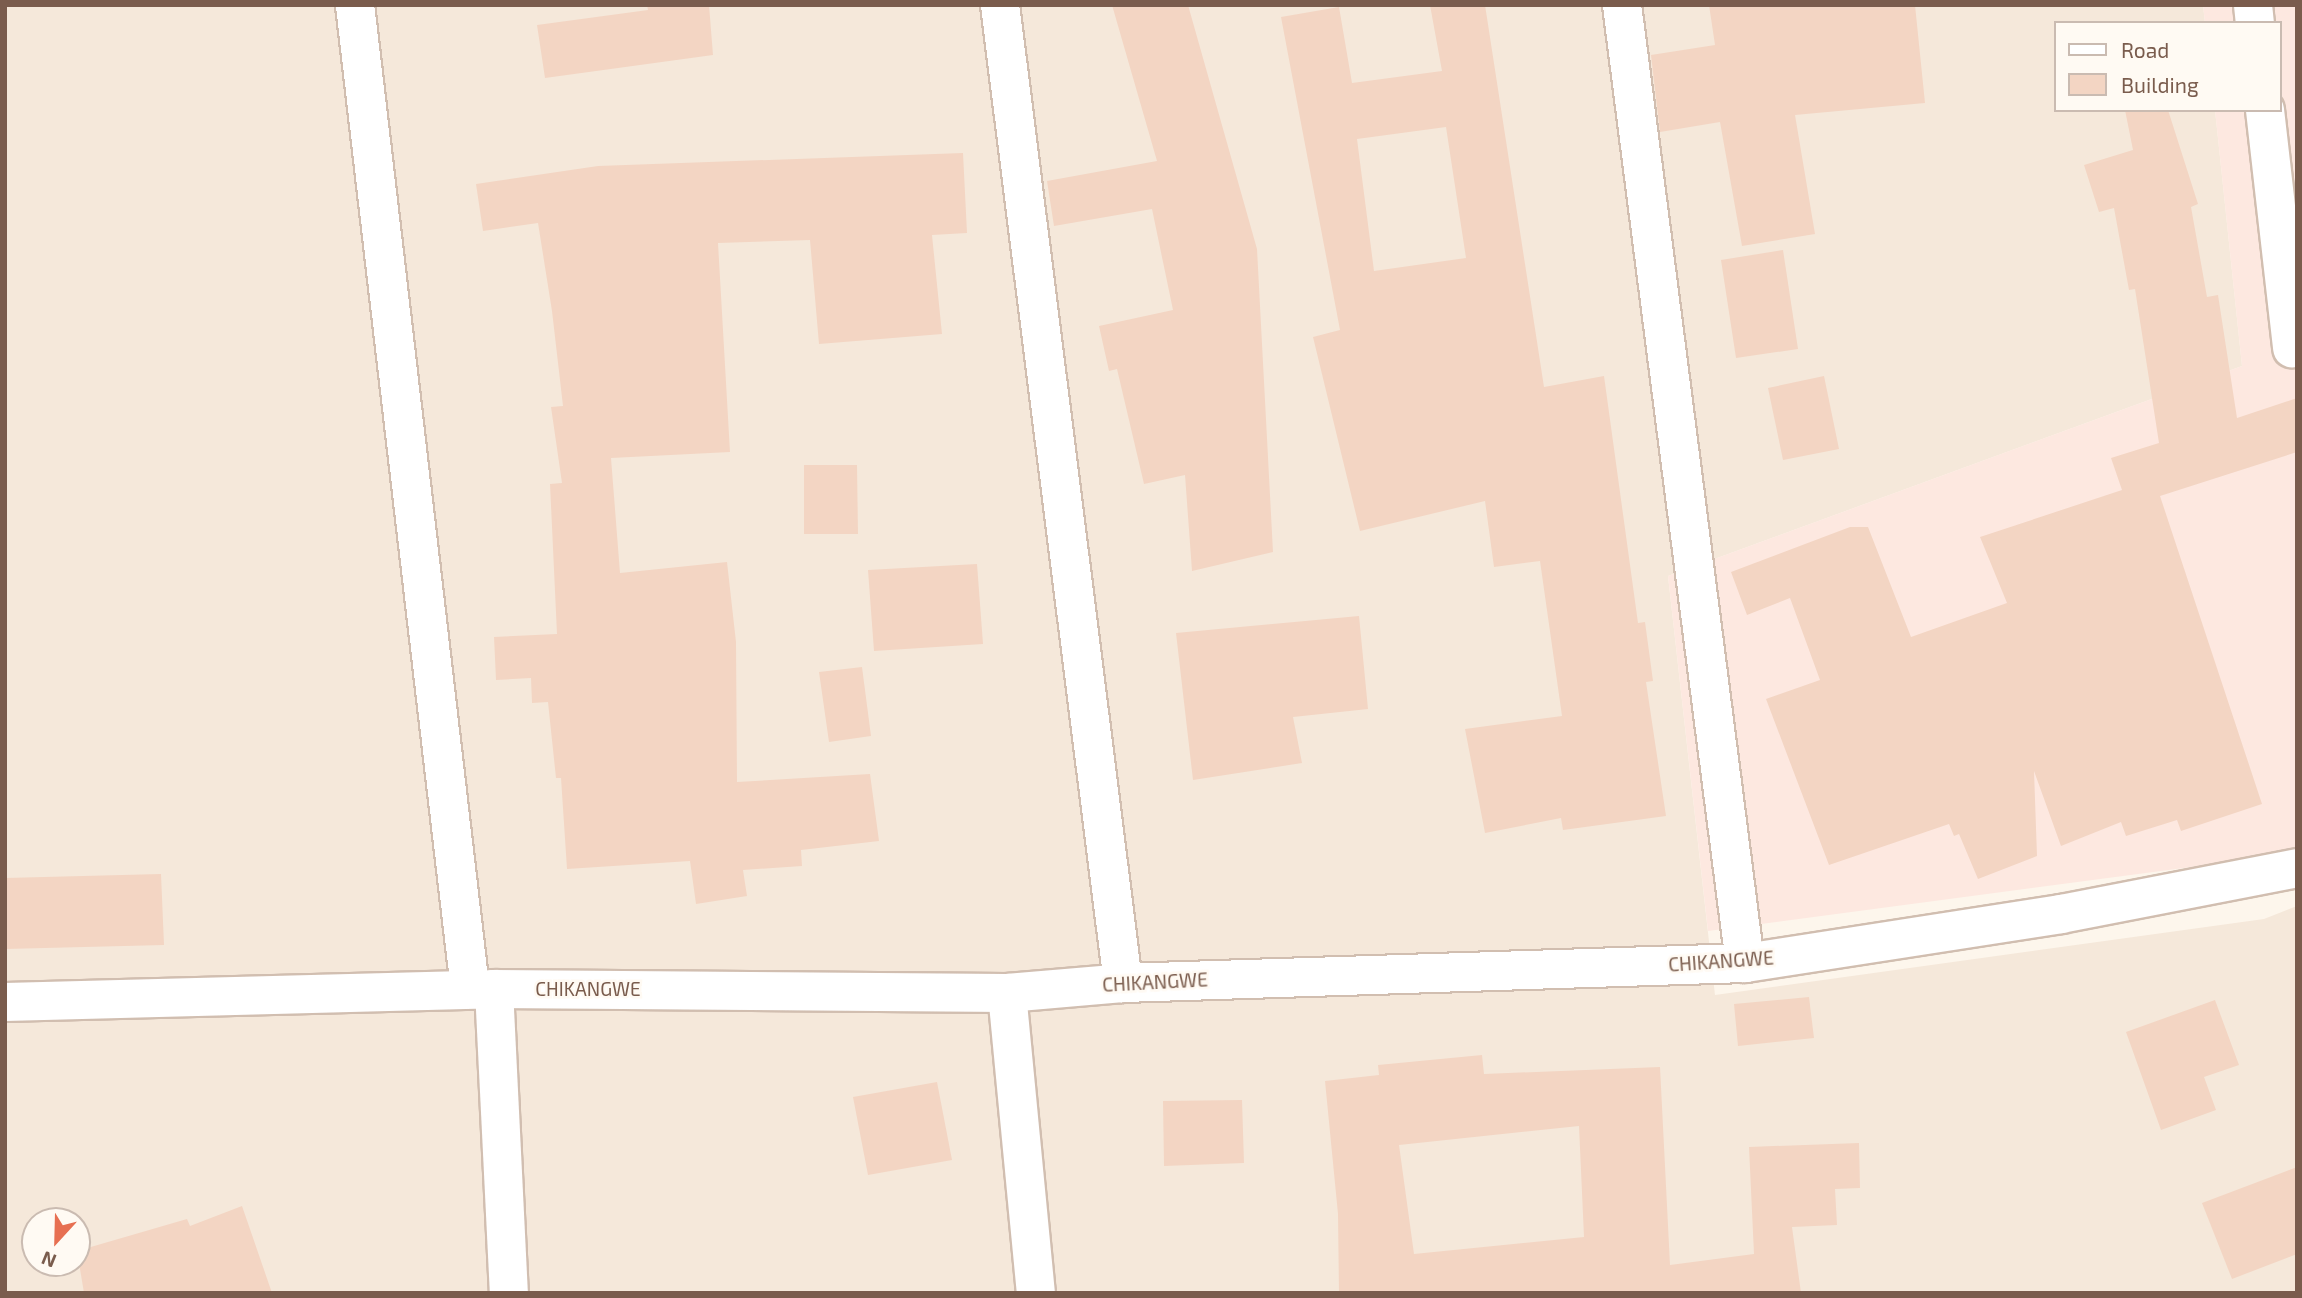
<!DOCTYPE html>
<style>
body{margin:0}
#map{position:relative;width:2302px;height:1298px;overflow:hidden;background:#fdf6ec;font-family:"Exo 2",sans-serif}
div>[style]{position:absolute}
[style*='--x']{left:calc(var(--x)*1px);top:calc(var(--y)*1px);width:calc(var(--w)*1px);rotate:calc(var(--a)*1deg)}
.residential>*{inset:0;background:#f5e8da}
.commercial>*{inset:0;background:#fde8e0}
.building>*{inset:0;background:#f3d5c3}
.roads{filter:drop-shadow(2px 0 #d1beb0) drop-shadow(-2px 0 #d1beb0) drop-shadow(0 2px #d1beb0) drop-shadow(0 -2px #d1beb0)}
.street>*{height:38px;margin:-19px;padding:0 19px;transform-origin:19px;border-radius:19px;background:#fff}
span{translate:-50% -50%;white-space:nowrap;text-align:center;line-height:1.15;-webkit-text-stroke:5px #fffaf3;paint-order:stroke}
.street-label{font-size:19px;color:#7a5c4d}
.frame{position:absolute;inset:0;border:7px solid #7a5c4d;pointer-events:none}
.legend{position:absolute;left:2054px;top:21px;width:228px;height:91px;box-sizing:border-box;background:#fffaf3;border:2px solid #cabbb1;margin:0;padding:9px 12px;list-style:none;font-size:21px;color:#7a5c4d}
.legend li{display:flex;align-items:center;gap:14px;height:35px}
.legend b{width:35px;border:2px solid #cabbb1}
.north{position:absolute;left:21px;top:1207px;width:70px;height:70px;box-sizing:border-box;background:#fffaf3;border:2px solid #cabbb1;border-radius:50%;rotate:202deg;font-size:19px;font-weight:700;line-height:28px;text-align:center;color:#7a5c4d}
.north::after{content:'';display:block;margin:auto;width:24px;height:32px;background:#e76f51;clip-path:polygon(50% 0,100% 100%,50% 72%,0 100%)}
</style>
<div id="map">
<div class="residential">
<i style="clip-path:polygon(evenodd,5px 5px,2203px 5px,2205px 23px,2055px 23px,2055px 110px,2215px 110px,2242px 366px,1668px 576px,1715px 995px,2264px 919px,2297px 906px,2297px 1293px,5px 1293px,5px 5px,35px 1221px,77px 1221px,77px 1263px,35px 1263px,35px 1221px)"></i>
</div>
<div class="commercial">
<i style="clip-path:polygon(2203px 5px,2297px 5px,2297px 853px,1708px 931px,1668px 576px,2242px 366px,2215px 110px,2279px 110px,2279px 23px,2205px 23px)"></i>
</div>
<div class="building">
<i style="clip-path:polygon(647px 5px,709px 5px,713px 55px,545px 78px,537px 25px,648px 10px)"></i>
<i style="clip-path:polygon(1112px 5px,1188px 5px,1257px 249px,1273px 552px,1192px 571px,1185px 475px,1144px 484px,1117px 369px,1109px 371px,1099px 326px,1173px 310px,1152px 209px,1054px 226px,1047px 181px,1157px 161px)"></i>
<i style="clip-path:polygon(evenodd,1430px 5px,1485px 5px,1544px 387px,1604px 376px,1638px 623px,1645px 622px,1653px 681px,1646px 682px,1666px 816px,1563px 830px,1561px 818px,1485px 833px,1465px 729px,1562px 716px,1540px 561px,1494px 567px,1485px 501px,1360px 531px,1313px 337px,1340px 330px,1281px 17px,1339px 7px,1352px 83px,1442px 71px,1430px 5px,1446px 127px,1466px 258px,1374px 271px,1357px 139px,1446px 127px)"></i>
<i style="clip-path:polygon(1709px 5px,1915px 5px,1925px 103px,1795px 115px,1815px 234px,1742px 246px,1720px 122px,1660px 132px,1651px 55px,1715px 45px)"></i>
<i style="clip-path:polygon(2125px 110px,2168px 110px,2198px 204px,2191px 207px,2207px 297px,2218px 295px,2237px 418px,2297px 398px,2297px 452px,2160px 496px,2262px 804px,2181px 831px,2177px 820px,2126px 836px,2121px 822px,2061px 846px,2034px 771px,2037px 856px,1978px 879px,1959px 834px,1954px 836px,1949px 824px,1829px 865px,1766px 699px,1820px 680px,1790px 598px,1747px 615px,1731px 572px,1850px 527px,1868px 527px,1911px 637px,2007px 603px,1980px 537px,2122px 490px,2111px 458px,2159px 443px,2135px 289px,2129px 290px,2114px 208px,2099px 212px,2084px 165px,2133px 150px)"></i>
<i style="clip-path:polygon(963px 153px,967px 233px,932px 235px,942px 334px,819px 344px,810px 240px,718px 243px,730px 452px,611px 458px,620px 573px,727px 562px,736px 642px,737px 782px,870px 774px,879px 841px,801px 850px,802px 866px,743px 870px,747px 896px,696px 904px,690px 861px,567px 869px,561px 778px,556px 778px,548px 702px,532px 703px,531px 678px,496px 680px,494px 637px,557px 634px,550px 484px,562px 483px,551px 407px,563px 406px,552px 311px,538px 223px,483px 231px,476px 184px,598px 166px)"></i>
<i style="clip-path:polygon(1783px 250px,1798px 349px,1736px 358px,1721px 260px)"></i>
<i style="clip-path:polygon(1824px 376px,1839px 449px,1783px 460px,1768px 388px)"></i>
<i style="clip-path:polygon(804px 465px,857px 465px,858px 534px,804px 534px)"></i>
<i style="clip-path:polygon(977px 564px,983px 644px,874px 651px,868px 570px)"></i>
<i style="clip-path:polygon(1359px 616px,1368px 709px,1293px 717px,1302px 763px,1193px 780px,1176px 633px)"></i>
<i style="clip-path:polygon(862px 667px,871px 736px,829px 742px,819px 672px)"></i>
<i style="clip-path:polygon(161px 874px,164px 945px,5px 949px,5px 878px)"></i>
<i style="clip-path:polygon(1809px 997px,1814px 1038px,1738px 1046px,1734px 1004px)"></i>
<i style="clip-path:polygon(2215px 1000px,2239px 1065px,2204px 1077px,2216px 1110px,2161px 1130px,2126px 1032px)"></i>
<i style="clip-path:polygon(evenodd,1482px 1055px,1484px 1074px,1660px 1067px,1670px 1265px,1754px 1254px,1749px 1147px,1859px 1143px,1860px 1188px,1835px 1189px,1837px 1225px,1792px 1227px,1801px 1293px,1339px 1293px,1338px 1214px,1325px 1081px,1379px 1075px,1378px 1065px,1482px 1055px,1579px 1126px,1584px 1237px,1414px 1254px,1399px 1145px,1579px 1126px)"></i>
<i style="clip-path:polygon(937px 1082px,952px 1160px,868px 1175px,853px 1097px)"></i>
<i style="clip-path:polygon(1242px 1100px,1244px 1163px,1164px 1166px,1163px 1101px)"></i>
<i style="clip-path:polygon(2297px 1167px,2297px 1254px,2232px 1279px,2202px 1203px)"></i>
<i style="clip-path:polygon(242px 1206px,272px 1293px,84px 1293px,77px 1251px,187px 1219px,190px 1226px)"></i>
</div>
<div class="roads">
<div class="street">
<i style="--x:355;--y:5;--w:991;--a:83.33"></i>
<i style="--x:1000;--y:5;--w:986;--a:82.83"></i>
<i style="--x:1622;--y:5;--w:966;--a:82.68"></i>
<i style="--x:2253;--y:5;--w:18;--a:84"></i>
<i style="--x:2265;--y:110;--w:240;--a:83.5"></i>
<i style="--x:494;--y:989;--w:304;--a:87.2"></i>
<i style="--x:1007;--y:993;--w:301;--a:84.5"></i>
<i style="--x:5;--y:1002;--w:489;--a:-1.5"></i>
<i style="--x:494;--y:989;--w:513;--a:0.45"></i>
<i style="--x:1007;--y:993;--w:116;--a:-4.9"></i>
<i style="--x:1123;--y:983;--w:622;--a:-1.84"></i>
<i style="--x:1745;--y:963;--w:320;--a:-8.8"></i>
<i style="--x:2061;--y:914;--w:240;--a:-11"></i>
</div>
</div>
<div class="street-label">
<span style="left:1721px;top:961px;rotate:-4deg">CHIKANGWE</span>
<span style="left:1155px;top:982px;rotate:-3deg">CHIKANGWE</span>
<span style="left:588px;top:989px">CHIKANGWE</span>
</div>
<div class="frame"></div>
<ul class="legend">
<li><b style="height:9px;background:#fff"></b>Road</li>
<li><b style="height:19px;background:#f3d5c3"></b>Building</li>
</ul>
<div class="north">N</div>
</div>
